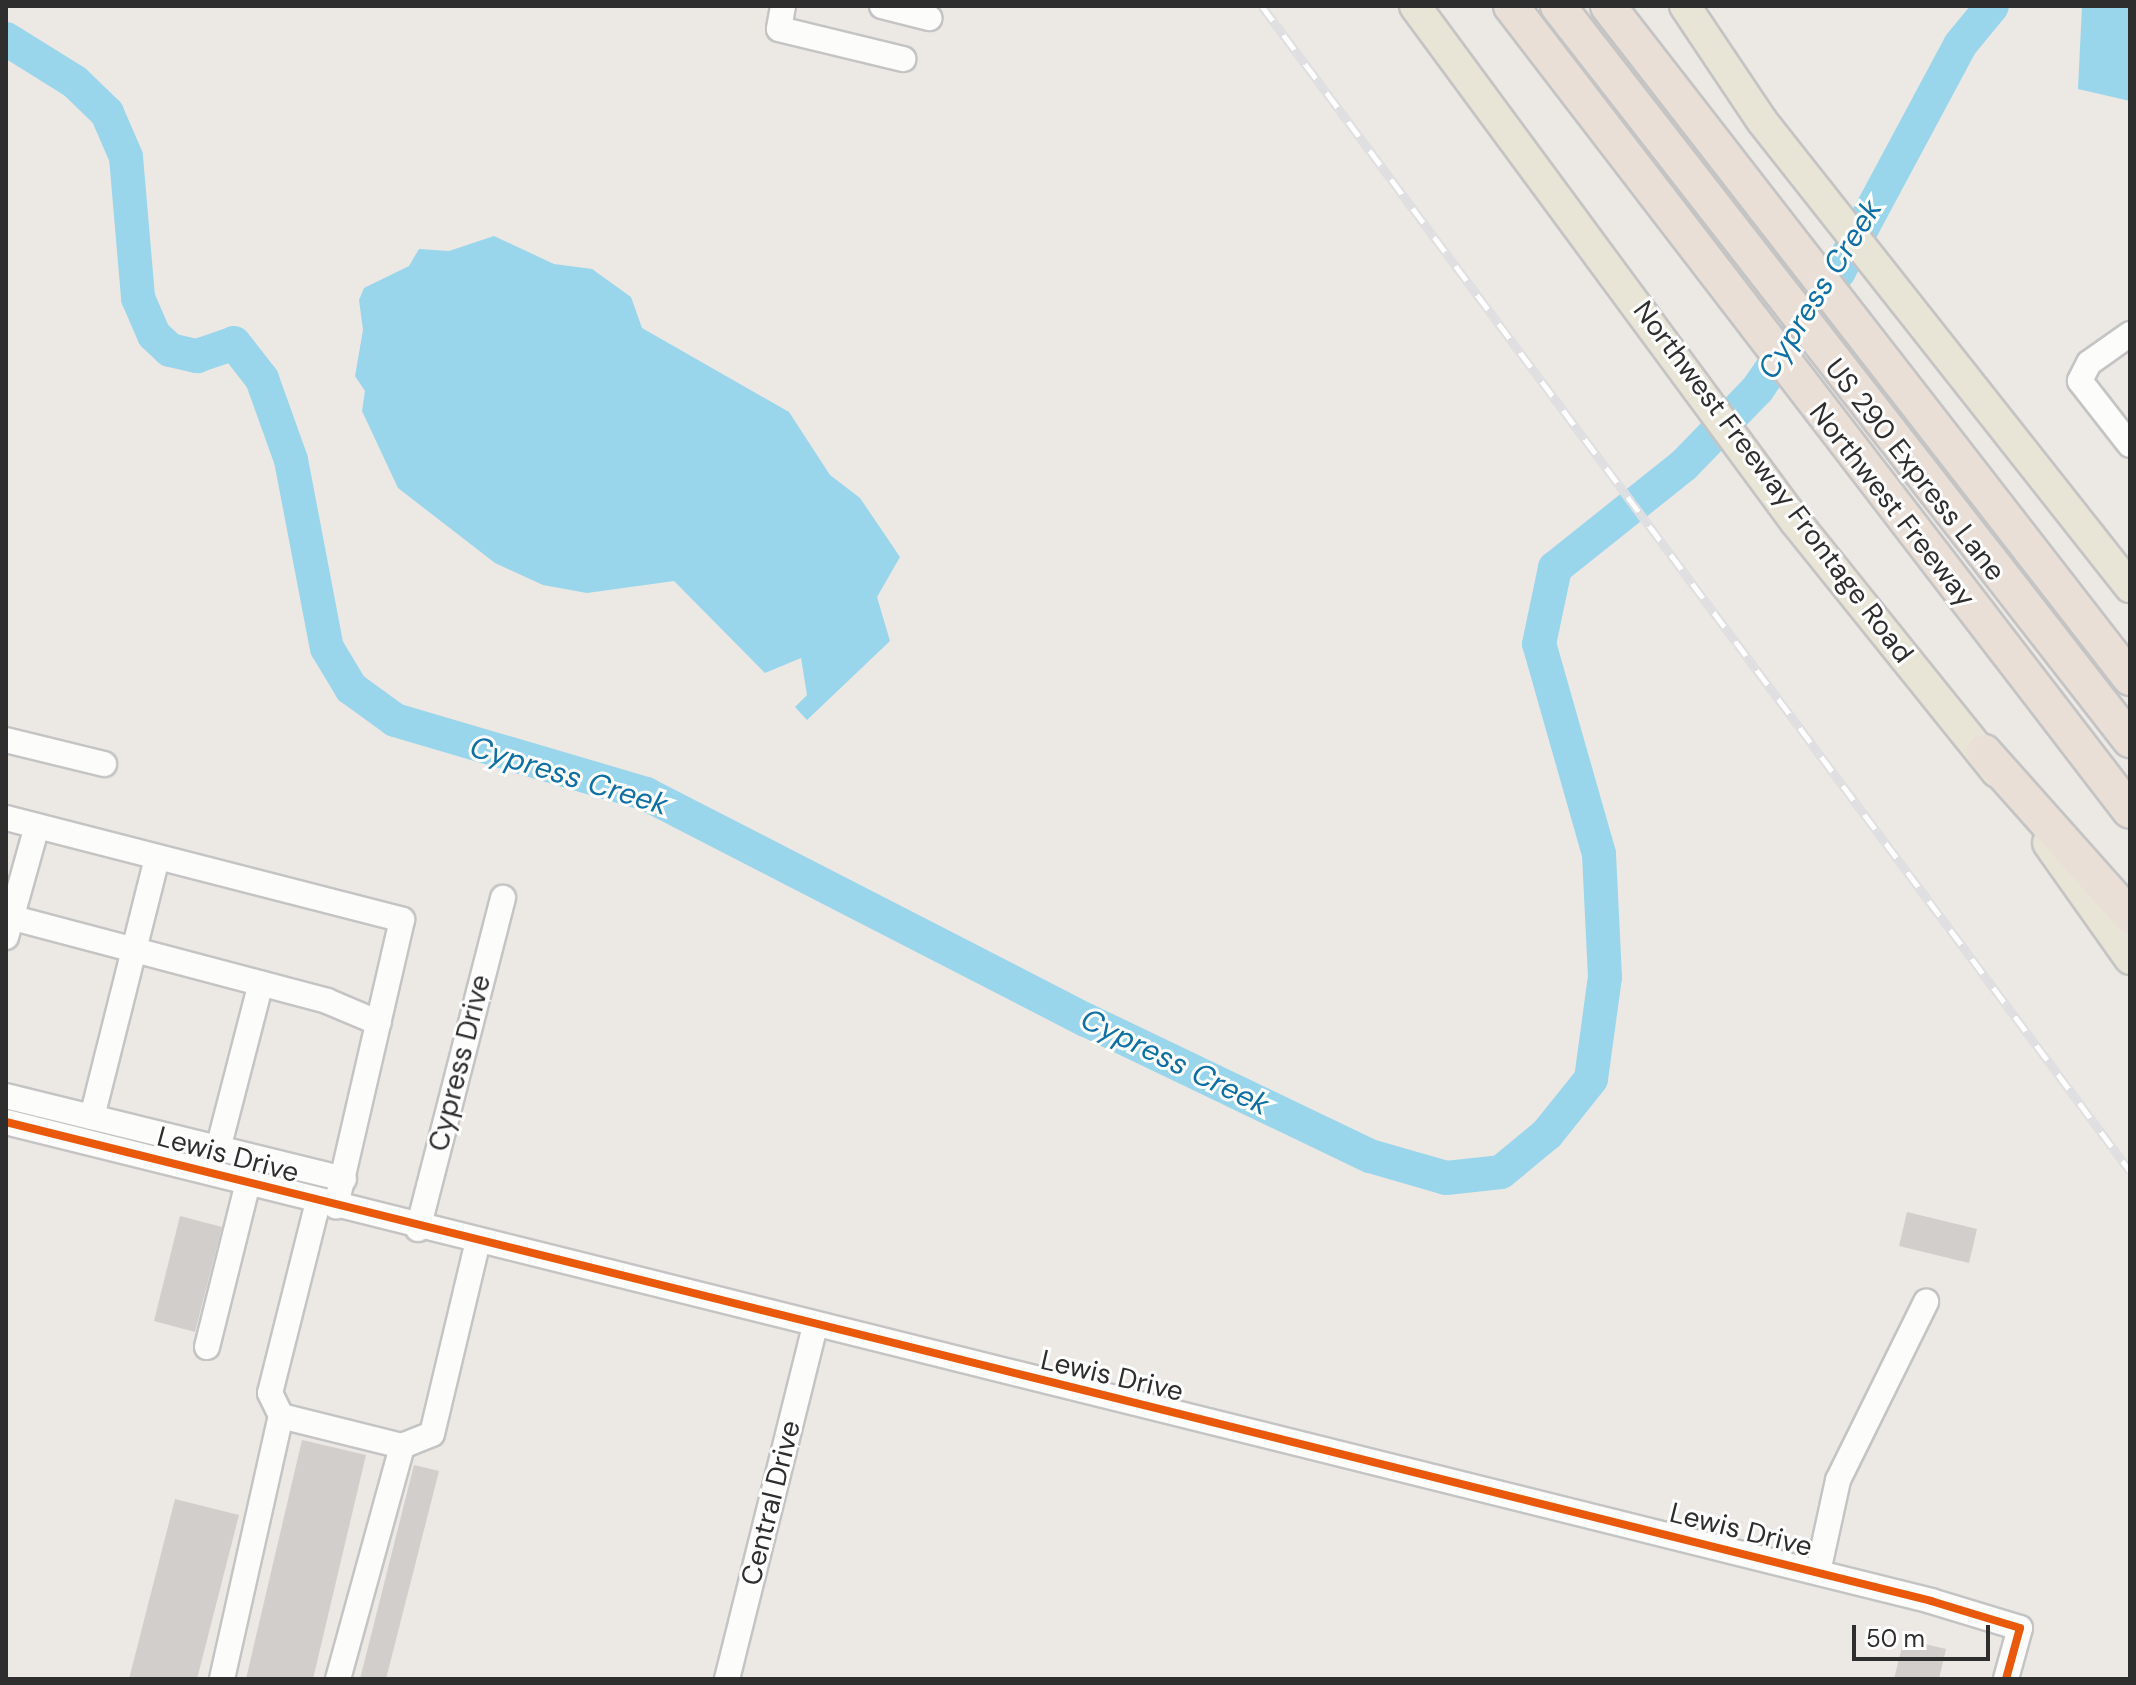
<!DOCTYPE html>
<style>
body{margin:0}
#map{position:relative;width:2136px;height:1685px;overflow:hidden;background:#ece8e4;font-family:"DM Sans",sans-serif}
div>[style]{position:absolute}
[style*='--x']{left:calc(var(--x)*1px);top:calc(var(--y)*1px);width:calc(var(--w)*1px);rotate:calc(var(--a)*1deg)}
.water>*{inset:0;background:#99d6ec}
.river>*{height:34px;margin:-17px;padding:0 17px;transform-origin:17px;border-radius:17px;background:#99d6ec}
.building>*{inset:0;background:#d1cecb}
.roads{filter:drop-shadow(2px 0 #c5c4c5) drop-shadow(-2px 0 #c5c4c5) drop-shadow(0 2px #c5c4c5) drop-shadow(0 -2px #c5c4c5)}
.minor>*{height:24px;margin:-12px;padding:0 12px;transform-origin:12px;border-radius:12px;background:#fcfcfb}
.major>*{height:30px;margin:-15px;padding:0 15px;transform-origin:15px;border-radius:15px;background:#e8e4d6}
.highway>*{height:34px;margin:-17px;padding:0 17px;transform-origin:17px;border-radius:17px;background:#eadfd6}
.rail>*{height:9px;margin-top:-4.5px;transform-origin:0;background:repeating-linear-gradient(90deg,#fff 0 18px,#dfdfe1 0 36px);box-sizing:border-box;border-block:2px solid #dfdfe1}
.cycleway>*{height:8px;margin:-4px;padding:0 4px;transform-origin:4px;border-radius:4px;background:#e8590c}
span{translate:-50% -50%;white-space:nowrap;text-align:center;line-height:1.15;-webkit-text-stroke:6px #fff;paint-order:stroke}
.street-label{font-size:28px;color:#2e2e2e}
.water-label{font-size:30px;color:#0d6fa3;font-style:italic}
.frame{position:absolute;inset:0;border:8px solid #2e2e2e;pointer-events:none}
.scale{position:absolute;left:1852px;top:1625px;width:138px;height:36px;box-sizing:border-box;border:4px solid #2e2e2e;border-top:0;padding-left:10px;font-size:24px;line-height:28px;white-space:nowrap;color:#2e2e2e;-webkit-text-stroke:6px #fff;paint-order:stroke}
</style>
<div id="map">
<div class="water">
<i style="clip-path:polygon(2082px 6px,2130px 6px,2130px 101px,2078px 89px)"></i>
<i style="clip-path:polygon(494px 236px,554px 264px,592px 269px,631px 297px,642px 328px,789px 412px,830px 475px,860px 498px,900px 557px,877px 597px,890px 641px,807px 720px,795px 707px,807px 695px,801px 658px,765px 673px,674px 581px,587px 593px,543px 585px,495px 563px,398px 488px,362px 411px,365px 391px,355px 376px,363px 330px,359px 300px,364px 288px,409px 266px,419px 249px,449px 251px)"></i>
</div>
<div class="river">
<i style="--x:6;--y:39;--w:81;--a:31.9"></i>
<i style="--x:75;--y:82;--w:45;--a:44.1"></i>
<i style="--x:107;--y:113;--w:48;--a:66.6"></i>
<i style="--x:126;--y:157;--w:142;--a:85.1"></i>
<i style="--x:138;--y:298;--w:40;--a:66.6"></i>
<i style="--x:154;--y:335;--w:22;--a:43"></i>
<i style="--x:170;--y:350;--w:28;--a:13"></i>
<i style="--x:197;--y:356;--w:39;--a:-19"></i>
<i style="--x:234;--y:343;--w:46;--a:52.1"></i>
<i style="--x:262;--y:379;--w:86;--a:70.3"></i>
<i style="--x:291;--y:460;--w:191;--a:79.2"></i>
<i style="--x:327;--y:648;--w:47;--a:59"></i>
<i style="--x:351;--y:688;--w:54;--a:36"></i>
<i style="--x:395;--y:720;--w:262;--a:16.4"></i>
<i style="--x:646;--y:794;--w:495;--a:27.2"></i>
<i style="--x:1086;--y:1020;--w:315;--a:25.6"></i>
<i style="--x:1370;--y:1156;--w:79;--a:16.1"></i>
<i style="--x:1446;--y:1178;--w:55;--a:-6.2"></i>
<i style="--x:1501;--y:1172;--w:60;--a:-39.6"></i>
<i style="--x:1547;--y:1134;--w:70;--a:-51.3"></i>
<i style="--x:1591;--y:1079;--w:103;--a:-82.2"></i>
<i style="--x:1605;--y:977;--w:123;--a:-92.8"></i>
<i style="--x:1599;--y:854;--w:218;--a:-105.9"></i>
<i style="--x:1539;--y:644;--w:78;--a:-78.1"></i>
<i style="--x:1555;--y:568;--w:165;--a:-38.6"></i>
<i style="--x:1684;--y:465;--w:105;--a:-45.8"></i>
<i style="--x:1757;--y:390;--w:145;--a:-55.4"></i>
<i style="--x:1839;--y:271;--w:256;--a:-61.8"></i>
<i style="--x:1960;--y:45;--w:50;--a:-50.6"></i>
</div>
<div class="building">
<i style="clip-path:polygon(1907px 1212px,1977px 1229px,1969px 1263px,1899px 1246px)"></i>
<i style="clip-path:polygon(180px 1216px,222px 1227px,195px 1332px,154px 1321px)"></i>
<i style="clip-path:polygon(302px 1440px,366px 1455px,313px 1679px,246px 1679px)"></i>
<i style="clip-path:polygon(414px 1465px,439px 1471px,386px 1679px,360px 1679px)"></i>
<i style="clip-path:polygon(175px 1499px,239px 1515px,197px 1679px,129px 1679px)"></i>
<i style="clip-path:polygon(1904px 1639px,1946px 1649px,1939px 1679px,1894px 1679px)"></i>
</div>
<div class="roads">
<div class="minor">
<i style="--x:783;--y:6;--w:23;--a:100"></i>
<i style="--x:779;--y:29;--w:128;--a:13.6"></i>
<i style="--x:882;--y:6;--w:49;--a:14.3"></i>
<i style="--x:2130;--y:334;--w:50;--a:144.7"></i>
<i style="--x:2089;--y:363;--w:20;--a:117"></i>
<i style="--x:2080;--y:381;--w:81;--a:52"></i>
<i style="--x:6;--y:740;--w:101;--a:13.8"></i>
<i style="--x:6;--y:818;--w:409;--a:14.4"></i>
<i style="--x:402;--y:920;--w:294;--a:103"></i>
<i style="--x:6;--y:916;--w:332;--a:14.8"></i>
<i style="--x:327;--y:1001;--w:56;--a:22.9"></i>
<i style="--x:6;--y:937;--w:115;--a:-74.4"></i>
<i style="--x:6;--y:1096;--w:348;--a:13.8"></i>
<i style="--x:92;--y:1117;--w:267;--a:-75.9"></i>
<i style="--x:6;--y:1122;--w:1984;--a:13.97"></i>
<i style="--x:1931;--y:1601;--w:93;--a:16.9"></i>
<i style="--x:2020;--y:1628;--w:53;--a:105.4"></i>
<i style="--x:218;--y:1149;--w:171;--a:-75.5"></i>
<i style="--x:318;--y:1202;--w:197;--a:104.1"></i>
<i style="--x:270;--y:1393;--w:25;--a:64"></i>
<i style="--x:281;--y:1416;--w:125;--a:13.9"></i>
<i style="--x:402;--y:1446;--w:32;--a:-22"></i>
<i style="--x:432;--y:1434;--w:194;--a:-76.6"></i>
<i style="--x:418;--y:1229;--w:342;--a:-75.6"></i>
<i style="--x:207;--y:1347;--w:169;--a:-76"></i>
<i style="--x:1818;--y:1572;--w:94;--a:-77.7"></i>
<i style="--x:1838;--y:1480;--w:199;--a:-63.7"></i>
<i style="--x:222;--y:1679;--w:270;--a:-77.4"></i>
<i style="--x:338;--y:1679;--w:242;--a:-74.6"></i>
<i style="--x:727;--y:1679;--w:363;--a:-76"></i>
</div>
<div class="major">
<i style="--x:1415;--y:6;--w:640;--a:53.58"></i>
<i style="--x:1795;--y:521;--w:322;--a:51.2"></i>
<i style="--x:1685;--y:6;--w:138;--a:56.2"></i>
<i style="--x:1762;--y:121;--w:594;--a:51.7"></i>
<i style="--x:2048;--y:843;--w:142;--a:54.7"></i>
</div>
<div class="highway">
<i style="--x:1511;--y:6;--w:1015;--a:52.44"></i>
<i style="--x:1558;--y:6;--w:931;--a:52.07"></i>
<i style="--x:1608;--y:6;--w:851;--a:52.16"></i>
<i style="--x:1984;--y:752;--w:220;--a:48.3"></i>
</div>
</div>
<div class="rail">
<i style="--x:1262;--y:6;--w:1453;--a:53.31"></i>
</div>
<div class="cycleway">
<i style="--x:6;--y:1122;--w:1984;--a:13.97"></i>
<i style="--x:1931;--y:1601;--w:93;--a:16.9"></i>
<i style="--x:2020;--y:1628;--w:53;--a:105.4"></i>
</div>
<div class="street-label">
<span style="left:1915px;top:470px;rotate:52deg">US 290 Express Lane</span>
<span style="left:1773px;top:482px;rotate:53deg">Northwest Freeway Frontage Road</span>
<span style="left:1892px;top:505px;rotate:52deg">Northwest Freeway</span>
<span style="left:460px;top:1063px;rotate:-76deg">Cypress Drive</span>
<span style="left:228px;top:1155px;rotate:15deg">Lewis Drive</span>
<span style="left:1112px;top:1376px;rotate:13deg">Lewis Drive</span>
<span style="left:771px;top:1503px;rotate:-76deg">Central Drive</span>
<span style="left:1741px;top:1530px;rotate:14deg">Lewis Drive</span>
</div>
<div class="water-label">
<span style="left:1820px;top:289px;rotate:-58deg">Cypress Creek</span>
<span style="left:569px;top:776px;rotate:17deg">Cypress Creek</span>
<span style="left:1175px;top:1062px;rotate:26deg">Cypress Creek</span>
</div>
<div class="frame"></div>
<div class="scale">50 m</div>
</div>
